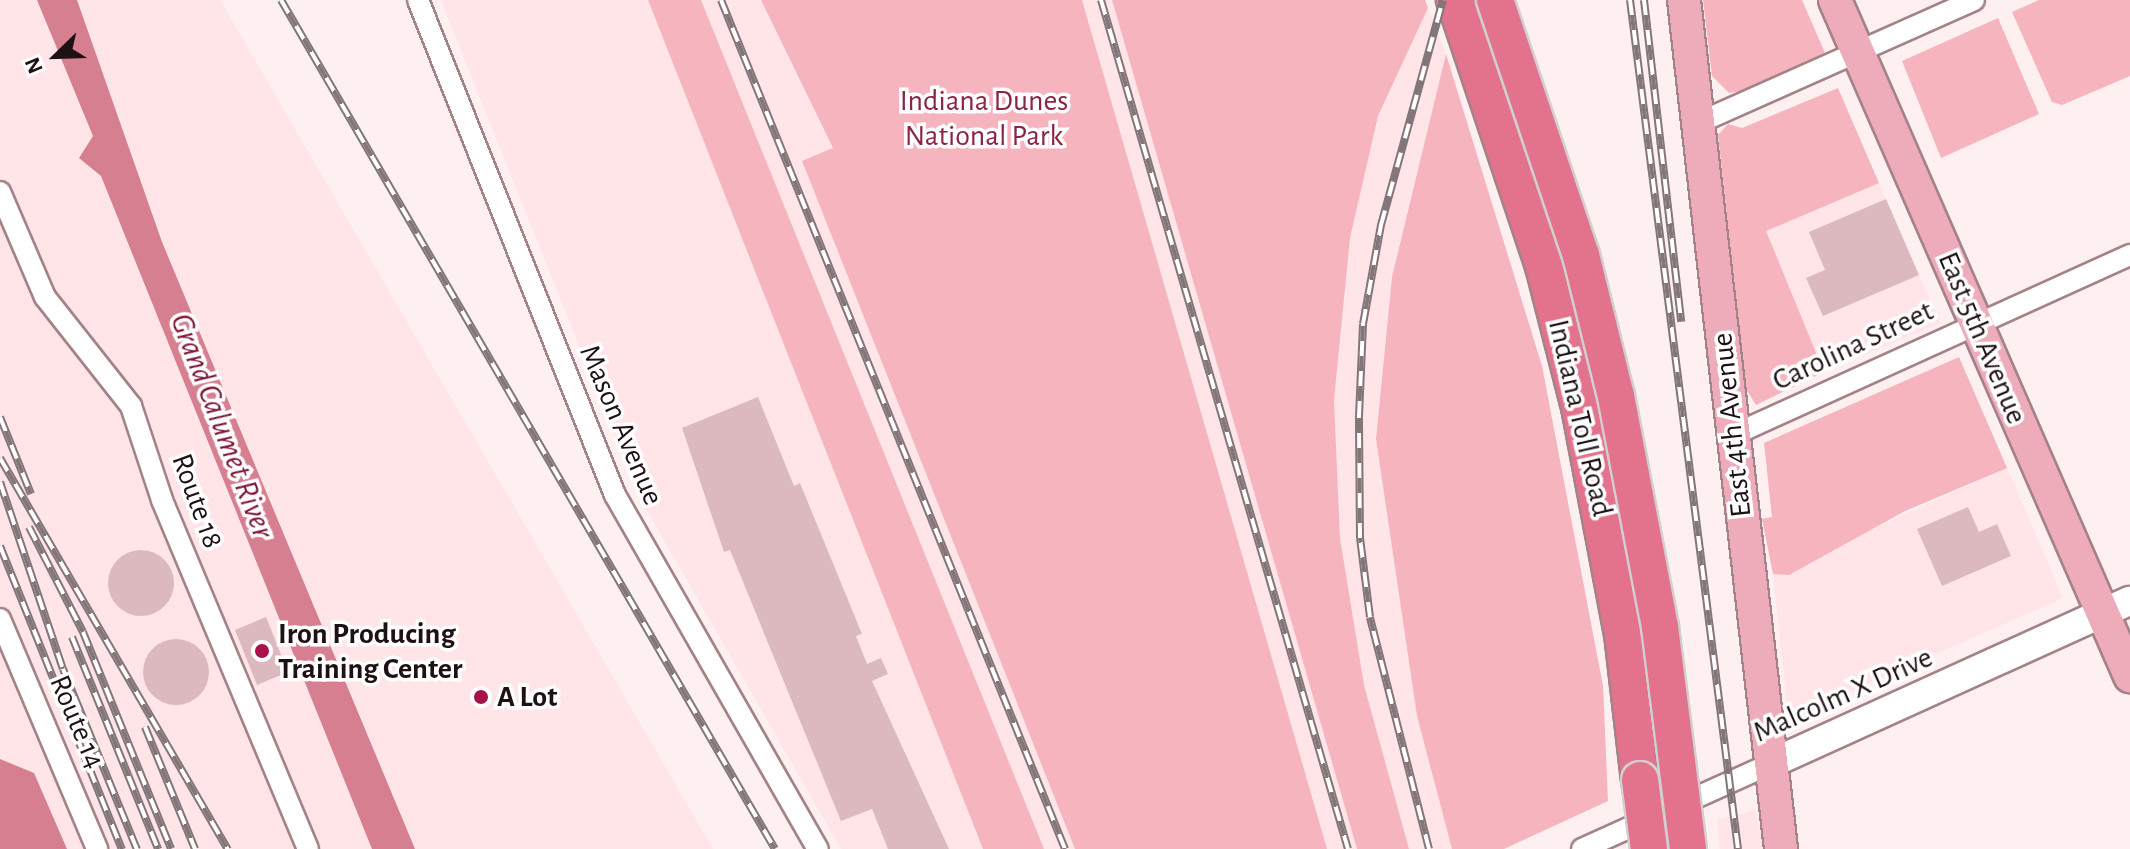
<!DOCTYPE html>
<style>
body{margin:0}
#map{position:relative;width:2130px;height:849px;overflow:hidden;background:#feeff1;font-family:"Alegreya Sans",sans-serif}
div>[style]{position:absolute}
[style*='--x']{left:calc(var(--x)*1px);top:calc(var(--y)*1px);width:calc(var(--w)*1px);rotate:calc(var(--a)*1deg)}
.built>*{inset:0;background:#ffe4e8}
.green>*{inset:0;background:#f6b4bf}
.water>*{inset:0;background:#d67f90}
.building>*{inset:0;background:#dcb9be}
.round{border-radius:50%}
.roads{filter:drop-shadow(2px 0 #a38288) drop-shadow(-2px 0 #a38288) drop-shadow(0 2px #a38288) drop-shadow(0 -2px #a38288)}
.street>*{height:20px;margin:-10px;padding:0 10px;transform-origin:10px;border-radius:10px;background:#fff}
.secondary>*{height:28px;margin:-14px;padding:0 14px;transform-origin:14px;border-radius:14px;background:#fff}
.primary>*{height:32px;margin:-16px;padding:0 16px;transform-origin:16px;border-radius:16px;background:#eeabba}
.highway>*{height:36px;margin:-18px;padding:0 18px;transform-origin:18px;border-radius:18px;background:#e3738c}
.rail>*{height:8px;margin-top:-4px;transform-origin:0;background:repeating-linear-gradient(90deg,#fff 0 15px,#837678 0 30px);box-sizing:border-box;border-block:2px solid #837678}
.bridges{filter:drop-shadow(2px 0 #d2cfd0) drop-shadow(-2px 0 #d2cfd0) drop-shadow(0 2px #d2cfd0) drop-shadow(0 -2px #d2cfd0)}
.highway-bridge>*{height:36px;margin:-18px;padding:0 18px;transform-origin:18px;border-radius:18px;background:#e3738c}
.dots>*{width:22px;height:22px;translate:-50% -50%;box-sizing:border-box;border:4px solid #fff;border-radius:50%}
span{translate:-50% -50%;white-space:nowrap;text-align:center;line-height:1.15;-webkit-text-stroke:7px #fff;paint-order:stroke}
.park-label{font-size:30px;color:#8b2342}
.street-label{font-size:30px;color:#1d1113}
.poi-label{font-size:30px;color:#1d1113;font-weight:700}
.left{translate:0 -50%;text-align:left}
.water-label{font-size:32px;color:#7d1537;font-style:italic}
.north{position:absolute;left:16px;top:16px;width:80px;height:80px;-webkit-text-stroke:6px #fff;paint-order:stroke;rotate:247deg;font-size:22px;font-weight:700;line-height:32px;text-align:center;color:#1d1113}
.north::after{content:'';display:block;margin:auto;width:28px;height:36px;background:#1d1113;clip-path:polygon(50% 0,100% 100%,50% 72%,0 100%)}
</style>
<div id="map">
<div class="built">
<i style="clip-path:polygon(0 0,220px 0,713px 849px,0 849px)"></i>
<i style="clip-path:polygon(441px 0,648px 0,983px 849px,841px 849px,641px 500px)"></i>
<i style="clip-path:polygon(701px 0,761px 0,833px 149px,802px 162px,1075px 849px,1044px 849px)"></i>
<i style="clip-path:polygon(1082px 0,1112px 0,1357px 849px,1327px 849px)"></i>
<i style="clip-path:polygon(1428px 8px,1446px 54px,1392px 277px,1376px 439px,1417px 716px,1452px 849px,1409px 849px,1364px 685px,1340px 538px,1334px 400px,1350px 238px,1378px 116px)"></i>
<i style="clip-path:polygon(1879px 183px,1940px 323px,1824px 372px,1765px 231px)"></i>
<i style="clip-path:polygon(2007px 468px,2063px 598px,1825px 703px,1810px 718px,1788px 717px,1773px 574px)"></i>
<i style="clip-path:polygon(1755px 810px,1765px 849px,1720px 849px,1717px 820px)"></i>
</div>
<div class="green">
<i style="clip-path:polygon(648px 0,701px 0,1044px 849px,983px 849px)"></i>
<i style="clip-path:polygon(761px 0,1082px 0,1327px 849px,1075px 849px,802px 161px,833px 148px)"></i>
<i style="clip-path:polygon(1112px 0,1425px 0,1428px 8px,1378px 116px,1350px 238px,1334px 400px,1340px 538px,1364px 685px,1409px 849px,1357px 849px)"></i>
<i style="clip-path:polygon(1703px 0,1802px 0,1825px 53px,1755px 89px,1729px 93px,1712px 76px)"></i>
<i style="clip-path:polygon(2039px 0,2130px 0,2130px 76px,2062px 105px,2052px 102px,2012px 12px)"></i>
<i style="clip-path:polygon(1998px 18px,2039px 114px,1941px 158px,1902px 61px)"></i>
<i style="clip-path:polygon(1446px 54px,1542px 366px,1603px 686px,1608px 801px,1504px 849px,1452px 849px,1417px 716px,1376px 439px,1392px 277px)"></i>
<i style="clip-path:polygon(1838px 88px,1879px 183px,1766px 231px,1824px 372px,1756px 405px,1746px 389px,1718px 135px,1728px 124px,1742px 128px)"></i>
<i style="clip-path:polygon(1959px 357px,2007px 468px,1905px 511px,1789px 575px,1773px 574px,1762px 519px,1772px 517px,1764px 443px)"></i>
</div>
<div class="water">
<i style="clip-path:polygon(37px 0,77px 0,162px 242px,415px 849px,372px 849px,101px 176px,79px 158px,93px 136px)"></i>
<i style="clip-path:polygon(0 759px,34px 773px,67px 849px,0 849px)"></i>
</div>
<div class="building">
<i style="clip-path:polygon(1886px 199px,1919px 275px,1823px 316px,1806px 278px,1825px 270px,1809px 232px)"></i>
<i style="clip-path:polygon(758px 397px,794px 486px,800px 483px,862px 634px,856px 636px,867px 664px,881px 658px,888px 674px,872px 681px,949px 849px,888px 849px,872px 809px,841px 821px,730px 550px,724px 552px,682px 428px)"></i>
<i style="clip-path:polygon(1968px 507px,1979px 532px,1997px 524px,2011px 556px,1942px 586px,1917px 529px)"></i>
<i class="round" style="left:108px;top:550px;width:66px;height:66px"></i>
<i style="clip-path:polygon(266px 617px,288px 672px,257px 685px,235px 630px)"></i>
<i class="round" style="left:143px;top:639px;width:66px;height:66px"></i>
</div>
<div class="roads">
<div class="street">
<i style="--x:418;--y:0;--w:533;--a:68.3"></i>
<i style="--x:615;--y:495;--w:408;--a:60.2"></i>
<i style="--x:1698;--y:123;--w:302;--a:-24"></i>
<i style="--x:0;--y:192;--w:114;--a:66.8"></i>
<i style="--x:45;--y:297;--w:139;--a:51.7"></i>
<i style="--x:131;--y:406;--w:99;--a:71.7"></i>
<i style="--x:162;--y:500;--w:378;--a:67.3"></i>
<i style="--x:1733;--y:435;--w:436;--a:-24.4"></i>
<i style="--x:0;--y:619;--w:250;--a:67.1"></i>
<i style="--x:1582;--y:849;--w:206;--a:-24.3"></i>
</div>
<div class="secondary">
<i style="--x:1770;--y:764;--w:395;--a:-24.4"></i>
</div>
<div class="primary">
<i style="--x:1684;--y:0;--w:855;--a:83.48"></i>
<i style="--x:1835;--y:0;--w:738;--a:66.42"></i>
</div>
<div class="highway">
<i style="--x:1455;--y:0;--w:280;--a:71.5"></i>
<i style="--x:1544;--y:266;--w:146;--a:75.7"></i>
<i style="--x:1580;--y:407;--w:231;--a:79.3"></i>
<i style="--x:1623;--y:634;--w:147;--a:83.4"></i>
</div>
</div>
<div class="rail">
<i style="--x:281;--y:0;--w:982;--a:59.81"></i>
<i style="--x:721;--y:0;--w:916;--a:67.94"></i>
<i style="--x:1101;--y:0;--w:884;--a:73.78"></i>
<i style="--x:1630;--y:0;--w:856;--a:82.75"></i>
<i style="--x:1644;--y:0;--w:324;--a:83.4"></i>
<i style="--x:0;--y:417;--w:83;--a:68.1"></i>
<i style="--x:0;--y:458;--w:453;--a:59.8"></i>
<i style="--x:0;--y:482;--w:197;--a:71.4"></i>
<i style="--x:63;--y:669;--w:195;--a:67.7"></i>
<i style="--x:29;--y:527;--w:118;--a:62.8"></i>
<i style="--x:83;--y:632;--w:234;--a:67.9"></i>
<i style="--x:0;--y:546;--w:327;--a:68.1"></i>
<i style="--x:72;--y:637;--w:229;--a:67.9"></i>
<i style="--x:145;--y:727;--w:132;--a:67.7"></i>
<i style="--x:1429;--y:849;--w:239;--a:-104.3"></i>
<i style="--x:1370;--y:617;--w:80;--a:-97.2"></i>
<i style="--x:1360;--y:538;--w:122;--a:-90.5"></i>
<i style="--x:1359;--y:416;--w:92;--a:-87.5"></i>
<i style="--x:1363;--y:324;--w:101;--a:-79.7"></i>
<i style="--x:1381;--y:225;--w:233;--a:-74.6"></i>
</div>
<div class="bridges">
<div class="highway-bridge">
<i style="--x:1495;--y:0;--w:269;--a:71.4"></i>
<i style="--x:1581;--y:255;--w:145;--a:76.1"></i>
<i style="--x:1616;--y:396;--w:235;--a:79.2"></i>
<i style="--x:1660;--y:627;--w:224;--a:82.8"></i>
<i style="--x:1640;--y:780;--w:70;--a:82.6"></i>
</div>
</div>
<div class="dots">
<i style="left:262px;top:651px;background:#a71249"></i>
<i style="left:481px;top:697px;background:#a71249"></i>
</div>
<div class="park-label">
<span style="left:984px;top:118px">Indiana Dunes<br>National Park</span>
</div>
<div class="street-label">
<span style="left:1982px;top:338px;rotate:67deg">East 5th Avenue</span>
<span style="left:1853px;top:346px;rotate:-25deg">Carolina Street</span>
<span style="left:1580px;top:418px;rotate:77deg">Indiana Toll Road</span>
<span style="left:621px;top:425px;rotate:67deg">Mason Avenue</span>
<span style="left:1732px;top:425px;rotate:-96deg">East 4th Avenue</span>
<span style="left:197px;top:501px;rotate:70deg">Route 18</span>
<span style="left:1843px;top:695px;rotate:-24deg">Malcolm X Drive</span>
<span style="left:77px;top:722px;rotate:67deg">Route 14</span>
</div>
<div class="poi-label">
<span class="left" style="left:278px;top:651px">Iron Producing<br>Training Center</span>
<span class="left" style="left:497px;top:697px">A Lot</span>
</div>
<div class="water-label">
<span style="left:222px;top:426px;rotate:69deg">Grand Calumet River</span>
</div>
<div class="north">N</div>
</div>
